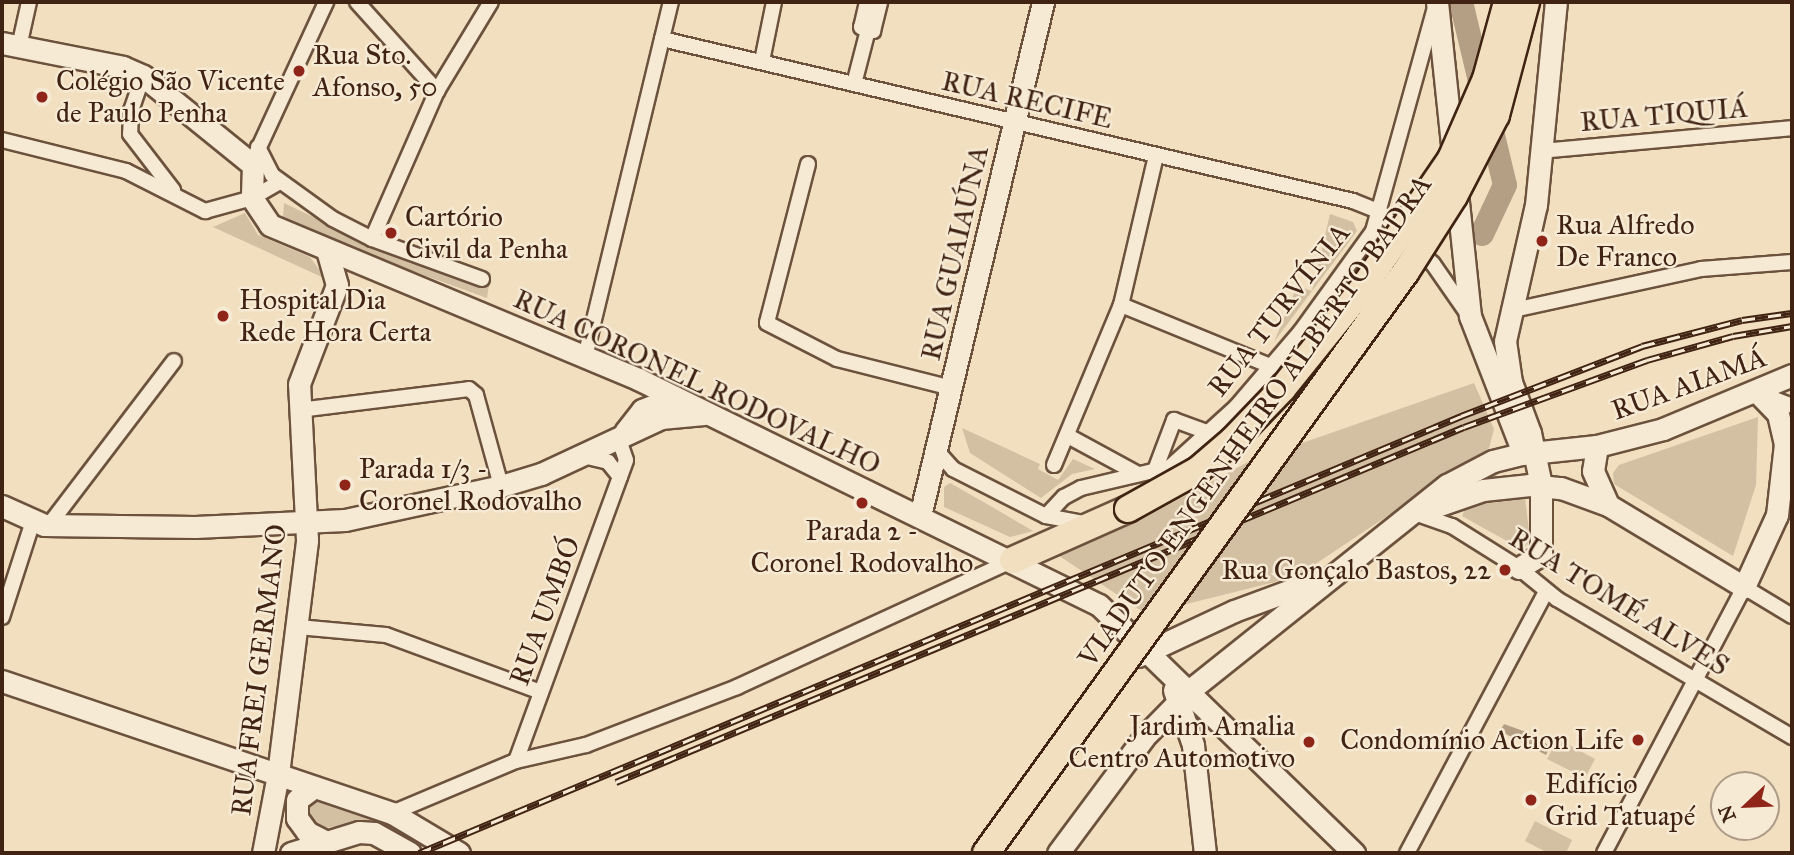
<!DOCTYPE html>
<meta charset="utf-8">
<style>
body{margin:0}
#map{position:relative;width:1794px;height:855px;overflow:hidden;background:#f1dfbf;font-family:"IM FELL Great Primer",serif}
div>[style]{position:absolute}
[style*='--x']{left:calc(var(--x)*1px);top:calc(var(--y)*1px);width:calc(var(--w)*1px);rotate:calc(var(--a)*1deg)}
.green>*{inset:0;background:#d3bfa2}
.water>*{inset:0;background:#b59f84}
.river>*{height:24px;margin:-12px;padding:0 12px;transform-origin:12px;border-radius:12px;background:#b59f84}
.roads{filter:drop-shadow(2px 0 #6c523d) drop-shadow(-2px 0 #6c523d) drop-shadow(0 2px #6c523d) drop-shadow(0 -2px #6c523d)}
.street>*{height:14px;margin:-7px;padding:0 7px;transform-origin:7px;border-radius:7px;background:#f6ead5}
.secondary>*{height:21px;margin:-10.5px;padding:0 10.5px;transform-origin:10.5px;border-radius:10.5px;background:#f6ead5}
.highway>*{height:26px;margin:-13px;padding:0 13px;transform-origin:13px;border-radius:13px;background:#f1dfbf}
.rail>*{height:7px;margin-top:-3.5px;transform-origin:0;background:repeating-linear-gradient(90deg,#f6ead5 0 13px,#402312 0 26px);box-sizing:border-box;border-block:2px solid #402312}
.bridges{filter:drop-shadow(2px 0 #402312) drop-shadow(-2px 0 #402312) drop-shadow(0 2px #402312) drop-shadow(0 -2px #402312)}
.highway-bridge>*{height:26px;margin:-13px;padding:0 13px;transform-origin:13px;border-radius:13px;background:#f1dfbf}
.dots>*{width:19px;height:19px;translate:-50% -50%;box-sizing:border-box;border:4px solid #f6ead5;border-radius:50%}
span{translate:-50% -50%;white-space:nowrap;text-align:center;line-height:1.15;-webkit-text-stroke:5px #f6ead5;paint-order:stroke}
.poi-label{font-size:28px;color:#402312}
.left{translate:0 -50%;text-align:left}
.right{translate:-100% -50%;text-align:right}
.street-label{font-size:28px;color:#402312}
.frame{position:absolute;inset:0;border:4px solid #402312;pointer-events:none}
.north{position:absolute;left:1710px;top:771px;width:70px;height:70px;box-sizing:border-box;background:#f6ead5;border:2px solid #ad9a87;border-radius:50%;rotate:247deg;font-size:19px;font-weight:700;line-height:28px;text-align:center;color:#402312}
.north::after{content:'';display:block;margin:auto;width:24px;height:32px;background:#8f2418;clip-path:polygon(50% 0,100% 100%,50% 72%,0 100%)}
</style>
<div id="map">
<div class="green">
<i style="clip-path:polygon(284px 203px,409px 263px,489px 285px,487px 298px,363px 253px,283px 218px)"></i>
<i style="clip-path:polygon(245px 213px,258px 235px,310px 257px,326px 279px,213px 227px)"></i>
<i style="clip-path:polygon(1330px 214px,1353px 222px,1357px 231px,1274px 342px,1297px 286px,1312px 291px)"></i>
<i style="clip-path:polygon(1474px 383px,1494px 429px,1489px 448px,1308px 569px,1275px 582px,1146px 614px,1058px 555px,1137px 522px,1248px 462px)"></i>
<i style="clip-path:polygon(1758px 417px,1756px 485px,1733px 556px,1614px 484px,1613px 473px,1619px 465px)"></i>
<i style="clip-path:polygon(962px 428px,1040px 464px,1038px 469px,1058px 480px,1073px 459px,1095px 469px,1072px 474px,1041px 498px,970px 453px)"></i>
<i style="clip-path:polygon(950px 483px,994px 508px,1033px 531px,1010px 537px,944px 507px,944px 487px)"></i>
<i style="clip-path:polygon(1525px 498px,1530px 540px,1523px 550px,1462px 516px,1465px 509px,1486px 503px)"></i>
<i style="clip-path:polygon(1558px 739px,1595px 759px,1585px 778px,1547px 759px)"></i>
<i style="clip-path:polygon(315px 796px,389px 824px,317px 828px,308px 820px,307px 810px)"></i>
<i style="clip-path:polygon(1535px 821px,1572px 840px,1566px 853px,1548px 853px,1525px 841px)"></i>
</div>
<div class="water">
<i style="clip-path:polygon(1504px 724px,1537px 736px,1550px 747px,1546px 755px,1500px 731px)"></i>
</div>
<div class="river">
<i style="--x:1461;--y:2;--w:188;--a:76.5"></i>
<i style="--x:1505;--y:185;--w:54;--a:115.1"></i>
</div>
<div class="roads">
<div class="street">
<i style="--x:357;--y:2;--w:120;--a:48"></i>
<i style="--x:867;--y:2;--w:26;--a:103"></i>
<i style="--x:861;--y:27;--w:13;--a:18"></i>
<i style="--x:873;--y:31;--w:30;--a:-76"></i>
<i style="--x:662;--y:39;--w:710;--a:13.19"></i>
<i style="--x:1353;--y:201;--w:29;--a:22"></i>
<i style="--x:1380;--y:212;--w:74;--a:44.5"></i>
<i style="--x:1433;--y:264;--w:60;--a:55.2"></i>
<i style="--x:19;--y:47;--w:46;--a:-77.5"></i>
<i style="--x:762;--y:61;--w:60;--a:-78.5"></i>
<i style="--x:143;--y:76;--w:36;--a:109"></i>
<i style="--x:131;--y:110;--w:24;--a:92"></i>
<i style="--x:130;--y:134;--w:71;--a:52.5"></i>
<i style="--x:854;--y:84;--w:56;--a:-75.5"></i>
<i style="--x:2;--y:140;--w:128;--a:14"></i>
<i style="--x:126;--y:171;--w:89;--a:26.9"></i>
<i style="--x:205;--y:211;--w:49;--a:-15.5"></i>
<i style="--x:252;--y:198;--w:32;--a:-30"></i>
<i style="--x:258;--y:147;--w:31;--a:63"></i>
<i style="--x:272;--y:175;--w:75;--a:35.8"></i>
<i style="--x:333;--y:219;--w:44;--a:27.1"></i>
<i style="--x:372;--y:239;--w:117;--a:20"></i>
<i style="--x:1541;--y:151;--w:252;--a:-5.2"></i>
<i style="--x:255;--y:156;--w:170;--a:-65.2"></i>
<i style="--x:808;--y:164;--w:164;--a:104.5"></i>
<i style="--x:767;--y:323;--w:79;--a:27.2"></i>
<i style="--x:837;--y:359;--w:119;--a:14.2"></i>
<i style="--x:372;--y:239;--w:162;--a:-66.3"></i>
<i style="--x:437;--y:91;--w:104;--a:-58.8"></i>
<i style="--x:1121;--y:305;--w:164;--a:22.2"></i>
<i style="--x:1509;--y:311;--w:197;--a:-12.3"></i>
<i style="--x:1701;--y:269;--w:91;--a:-4.4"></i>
<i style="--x:585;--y:357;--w:365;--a:-76.4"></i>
<i style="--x:1764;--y:395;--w:30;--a:21"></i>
<i style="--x:299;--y:410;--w:171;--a:-7"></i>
<i style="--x:469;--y:389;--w:9;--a:41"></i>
<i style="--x:476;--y:395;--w:94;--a:74.6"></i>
<i style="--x:1068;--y:436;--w:80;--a:28.5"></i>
<i style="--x:937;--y:451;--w:24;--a:48"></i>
<i style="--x:953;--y:469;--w:104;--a:26.8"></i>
<i style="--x:1046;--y:516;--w:44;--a:10.5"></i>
<i style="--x:583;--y:456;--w:26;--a:13"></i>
<i style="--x:608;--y:462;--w:19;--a:51"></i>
<i style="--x:1054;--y:465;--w:173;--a:-67.3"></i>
<i style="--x:1121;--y:305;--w:153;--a:-76.8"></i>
<i style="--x:1154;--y:473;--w:57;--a:-69.3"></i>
<i style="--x:1174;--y:420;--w:38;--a:20"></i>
<i style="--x:1417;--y:514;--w:37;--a:19"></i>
<i style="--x:1452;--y:526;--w:79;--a:32.1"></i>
<i style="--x:1519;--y:568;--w:49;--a:39.2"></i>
<i style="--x:1557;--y:599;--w:273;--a:30.4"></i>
<i style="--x:1046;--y:516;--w:26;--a:-47"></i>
<i style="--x:1064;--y:497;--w:19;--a:-28"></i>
<i style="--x:1081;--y:488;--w:91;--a:-13.3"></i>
<i style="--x:1170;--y:467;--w:89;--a:-42.3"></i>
<i style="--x:1236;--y:407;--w:100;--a:-49.5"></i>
<i style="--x:1301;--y:331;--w:123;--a:-54.2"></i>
<i style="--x:1373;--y:231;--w:228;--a:-74.5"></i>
<i style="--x:49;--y:525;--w:206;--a:-52.7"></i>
<i style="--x:2;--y:617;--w:101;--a:-72.1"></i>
<i style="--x:298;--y:627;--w:88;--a:5.2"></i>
<i style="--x:386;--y:635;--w:165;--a:20.2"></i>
<i style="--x:516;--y:761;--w:320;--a:-69.9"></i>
<i style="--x:626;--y:460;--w:24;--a:-109"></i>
<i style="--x:392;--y:813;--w:134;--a:-22.8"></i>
<i style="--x:516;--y:761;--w:72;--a:-12.9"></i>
<i style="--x:586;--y:745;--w:162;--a:-21"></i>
<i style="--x:737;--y:687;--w:304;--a:-24.7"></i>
<i style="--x:1407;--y:853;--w:296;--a:-62"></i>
<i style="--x:1604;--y:853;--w:301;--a:-62.2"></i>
<i style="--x:1744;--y:587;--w:56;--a:31.1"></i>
</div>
<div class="secondary">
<i style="--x:1437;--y:2;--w:316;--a:84"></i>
<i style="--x:1470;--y:316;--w:138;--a:68.8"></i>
<i style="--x:2;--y:43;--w:123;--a:11.2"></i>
<i style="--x:123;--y:67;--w:22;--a:24"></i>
<i style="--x:143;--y:76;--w:141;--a:39"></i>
<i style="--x:253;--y:165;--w:33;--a:92"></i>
<i style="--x:252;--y:198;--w:32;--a:56"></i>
<i style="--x:270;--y:225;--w:399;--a:22.7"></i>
<i style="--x:638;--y:379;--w:513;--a:26.12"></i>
<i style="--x:1099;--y:605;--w:356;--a:44.2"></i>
<i style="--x:1757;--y:392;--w:30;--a:46"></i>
<i style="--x:1778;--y:414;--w:31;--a:77"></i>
<i style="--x:625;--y:432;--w:28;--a:-52"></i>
<i style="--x:642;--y:410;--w:35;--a:-22"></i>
<i style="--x:1597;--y:446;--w:25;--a:99"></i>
<i style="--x:1593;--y:471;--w:37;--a:66"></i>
<i style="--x:2;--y:506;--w:46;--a:24.3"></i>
<i style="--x:44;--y:525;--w:151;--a:0.8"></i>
<i style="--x:195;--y:527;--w:150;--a:-2.7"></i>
<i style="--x:345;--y:520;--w:160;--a:-12.3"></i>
<i style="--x:501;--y:486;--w:42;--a:-16.7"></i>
<i style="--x:541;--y:474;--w:132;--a:-25"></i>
<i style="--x:661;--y:418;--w:43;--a:-5.3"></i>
<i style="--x:1425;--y:510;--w:61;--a:-19"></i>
<i style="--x:1483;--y:490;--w:47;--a:-6.1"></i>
<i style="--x:1530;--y:485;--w:31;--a:6"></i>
<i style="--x:1561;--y:488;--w:50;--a:19.9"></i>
<i style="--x:1608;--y:505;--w:159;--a:31.1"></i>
<i style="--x:1744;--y:587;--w:79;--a:-65.4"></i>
<i style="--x:1777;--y:515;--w:71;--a:-83.6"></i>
<i style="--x:1785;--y:444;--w:18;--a:-68"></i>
<i style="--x:920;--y:516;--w:529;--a:-76.54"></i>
<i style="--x:1519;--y:568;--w:26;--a:-31"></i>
<i style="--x:1541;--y:555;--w:70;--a:-90"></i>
<i style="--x:1541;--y:485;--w:53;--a:-101.9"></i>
<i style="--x:1530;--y:433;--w:54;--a:-110.4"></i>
<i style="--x:1511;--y:382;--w:41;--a:-98.3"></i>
<i style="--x:1505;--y:341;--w:139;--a:-77.2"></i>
<i style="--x:1536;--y:205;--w:204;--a:-84.4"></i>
<i style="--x:1138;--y:656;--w:106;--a:-25.1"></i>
<i style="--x:1234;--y:611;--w:90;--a:-20.3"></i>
<i style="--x:2;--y:681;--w:412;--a:18.7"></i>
<i style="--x:392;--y:813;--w:78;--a:30.8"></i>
<i style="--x:1174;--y:690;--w:58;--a:70.9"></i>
<i style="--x:1193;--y:745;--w:109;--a:83.7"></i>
<i style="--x:314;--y:787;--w:21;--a:143"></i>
<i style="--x:297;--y:800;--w:18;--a:90"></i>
<i style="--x:297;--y:818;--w:17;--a:54"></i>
<i style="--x:307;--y:832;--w:20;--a:27"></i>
<i style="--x:263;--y:853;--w:80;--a:-79.2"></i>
<i style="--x:278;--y:774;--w:236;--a:-82.9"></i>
<i style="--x:307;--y:540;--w:156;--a:-92.9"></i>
<i style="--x:299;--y:384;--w:106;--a:-69"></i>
<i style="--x:337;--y:285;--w:36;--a:-106"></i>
<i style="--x:291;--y:853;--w:71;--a:-17.2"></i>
<i style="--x:359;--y:832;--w:15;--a:4"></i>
<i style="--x:374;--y:833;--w:41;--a:29.1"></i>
<i style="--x:1058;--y:853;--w:144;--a:-53.4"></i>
<i style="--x:1144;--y:737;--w:66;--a:-45.6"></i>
<i style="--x:1190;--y:690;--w:329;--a:-38.6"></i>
<i style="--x:1447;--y:485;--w:52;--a:-27.6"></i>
<i style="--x:1493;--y:461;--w:30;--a:-14"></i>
<i style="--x:1522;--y:454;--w:75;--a:-6.1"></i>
<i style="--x:1597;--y:446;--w:68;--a:-14.4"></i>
<i style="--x:1663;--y:429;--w:140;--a:-22.7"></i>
</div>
<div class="highway">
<i style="--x:1013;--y:560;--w:126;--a:-23.9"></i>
</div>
</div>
<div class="rail">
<i style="--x:616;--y:782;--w:919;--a:-22.72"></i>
<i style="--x:1464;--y:427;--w:195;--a:-20.1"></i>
<i style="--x:1647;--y:360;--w:89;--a:-15.6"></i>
<i style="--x:1733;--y:336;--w:60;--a:-9.6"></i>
<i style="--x:419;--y:853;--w:1130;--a:-22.75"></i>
<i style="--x:1461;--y:416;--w:194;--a:-21.1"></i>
<i style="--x:1642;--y:346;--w:103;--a:-14.6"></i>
<i style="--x:1742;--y:320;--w:50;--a:-8"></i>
</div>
<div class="bridges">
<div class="highway-bridge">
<i style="--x:1128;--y:509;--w:80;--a:-29.1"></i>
<i style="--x:1198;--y:470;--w:46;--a:-40.6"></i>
<i style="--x:1233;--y:440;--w:72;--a:-46.1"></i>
<i style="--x:1283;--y:388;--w:124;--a:-51.2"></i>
<i style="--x:1361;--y:291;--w:160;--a:-55.7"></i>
<i style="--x:1451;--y:159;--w:87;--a:-66.4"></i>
<i style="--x:1486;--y:79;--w:80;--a:-74.7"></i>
<i style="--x:986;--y:853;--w:716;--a:-54.16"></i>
<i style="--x:1405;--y:273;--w:91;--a:-57.5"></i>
<i style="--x:1454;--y:196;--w:91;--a:-62.6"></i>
<i style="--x:1496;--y:115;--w:117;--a:-75.1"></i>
</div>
</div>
<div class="dots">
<i style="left:299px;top:71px;background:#8f2418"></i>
<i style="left:42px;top:97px;background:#8f2418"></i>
<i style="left:391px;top:233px;background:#8f2418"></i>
<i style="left:1542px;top:241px;background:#8f2418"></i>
<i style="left:223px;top:316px;background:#8f2418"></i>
<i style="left:345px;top:485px;background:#8f2418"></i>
<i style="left:862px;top:503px;background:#8f2418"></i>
<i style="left:1505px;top:570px;background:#8f2418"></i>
<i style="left:1638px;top:740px;background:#8f2418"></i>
<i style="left:1309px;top:742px;background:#8f2418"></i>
<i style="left:1531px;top:800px;background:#8f2418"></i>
</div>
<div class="poi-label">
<span class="left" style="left:313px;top:71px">Rua Sto.<br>Afonso, 50</span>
<span class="left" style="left:56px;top:97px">Colégio São Vicente<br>de Paulo Penha</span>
<span class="left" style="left:405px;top:233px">Cartório<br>Civil da Penha</span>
<span class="left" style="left:1556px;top:241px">Rua Alfredo<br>De Franco</span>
<span class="left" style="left:239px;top:316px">Hospital Dia<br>Rede Hora Certa</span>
<span class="left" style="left:359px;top:485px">Parada 1/3 -<br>Coronel Rodovalho</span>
<span style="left:862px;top:547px">Parada 2 -<br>Coronel Rodovalho</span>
<span class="right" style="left:1491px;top:570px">Rua Gonçalo Bastos, 22</span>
<span class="right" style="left:1295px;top:742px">Jardim Amalia<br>Centro Automotivo</span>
<span class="right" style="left:1624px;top:740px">Condomínio Action Life</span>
<span class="left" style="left:1545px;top:800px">Edifício<br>Grid Tatuapé</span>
</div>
<div class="street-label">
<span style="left:1027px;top:100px;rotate:13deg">RUA RECIFE</span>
<span style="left:1664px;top:115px;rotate:-5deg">RUA TIQUIÁ</span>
<span style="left:955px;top:253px;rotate:-77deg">RUA GUAIAÚNA</span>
<span style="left:1279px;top:310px;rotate:-52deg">RUA TURVÍNIA</span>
<span style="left:697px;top:382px;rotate:25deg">RUA CORONEL RODOVALHO</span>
<span style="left:1689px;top:384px;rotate:-20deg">RUA AIAMÁ</span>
<span style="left:1255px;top:421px;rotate:-55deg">VIADUTO ENGENHEIRO ALBERTO BADRA</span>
<span style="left:1619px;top:602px;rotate:32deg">RUA TOMÉ ALVES</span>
<span style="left:545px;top:611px;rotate:-70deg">RUA UMBÓ</span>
<span style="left:259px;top:670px;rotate:-83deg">RUA FREI GERMANO</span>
</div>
<div class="frame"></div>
<div class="north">N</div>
</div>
